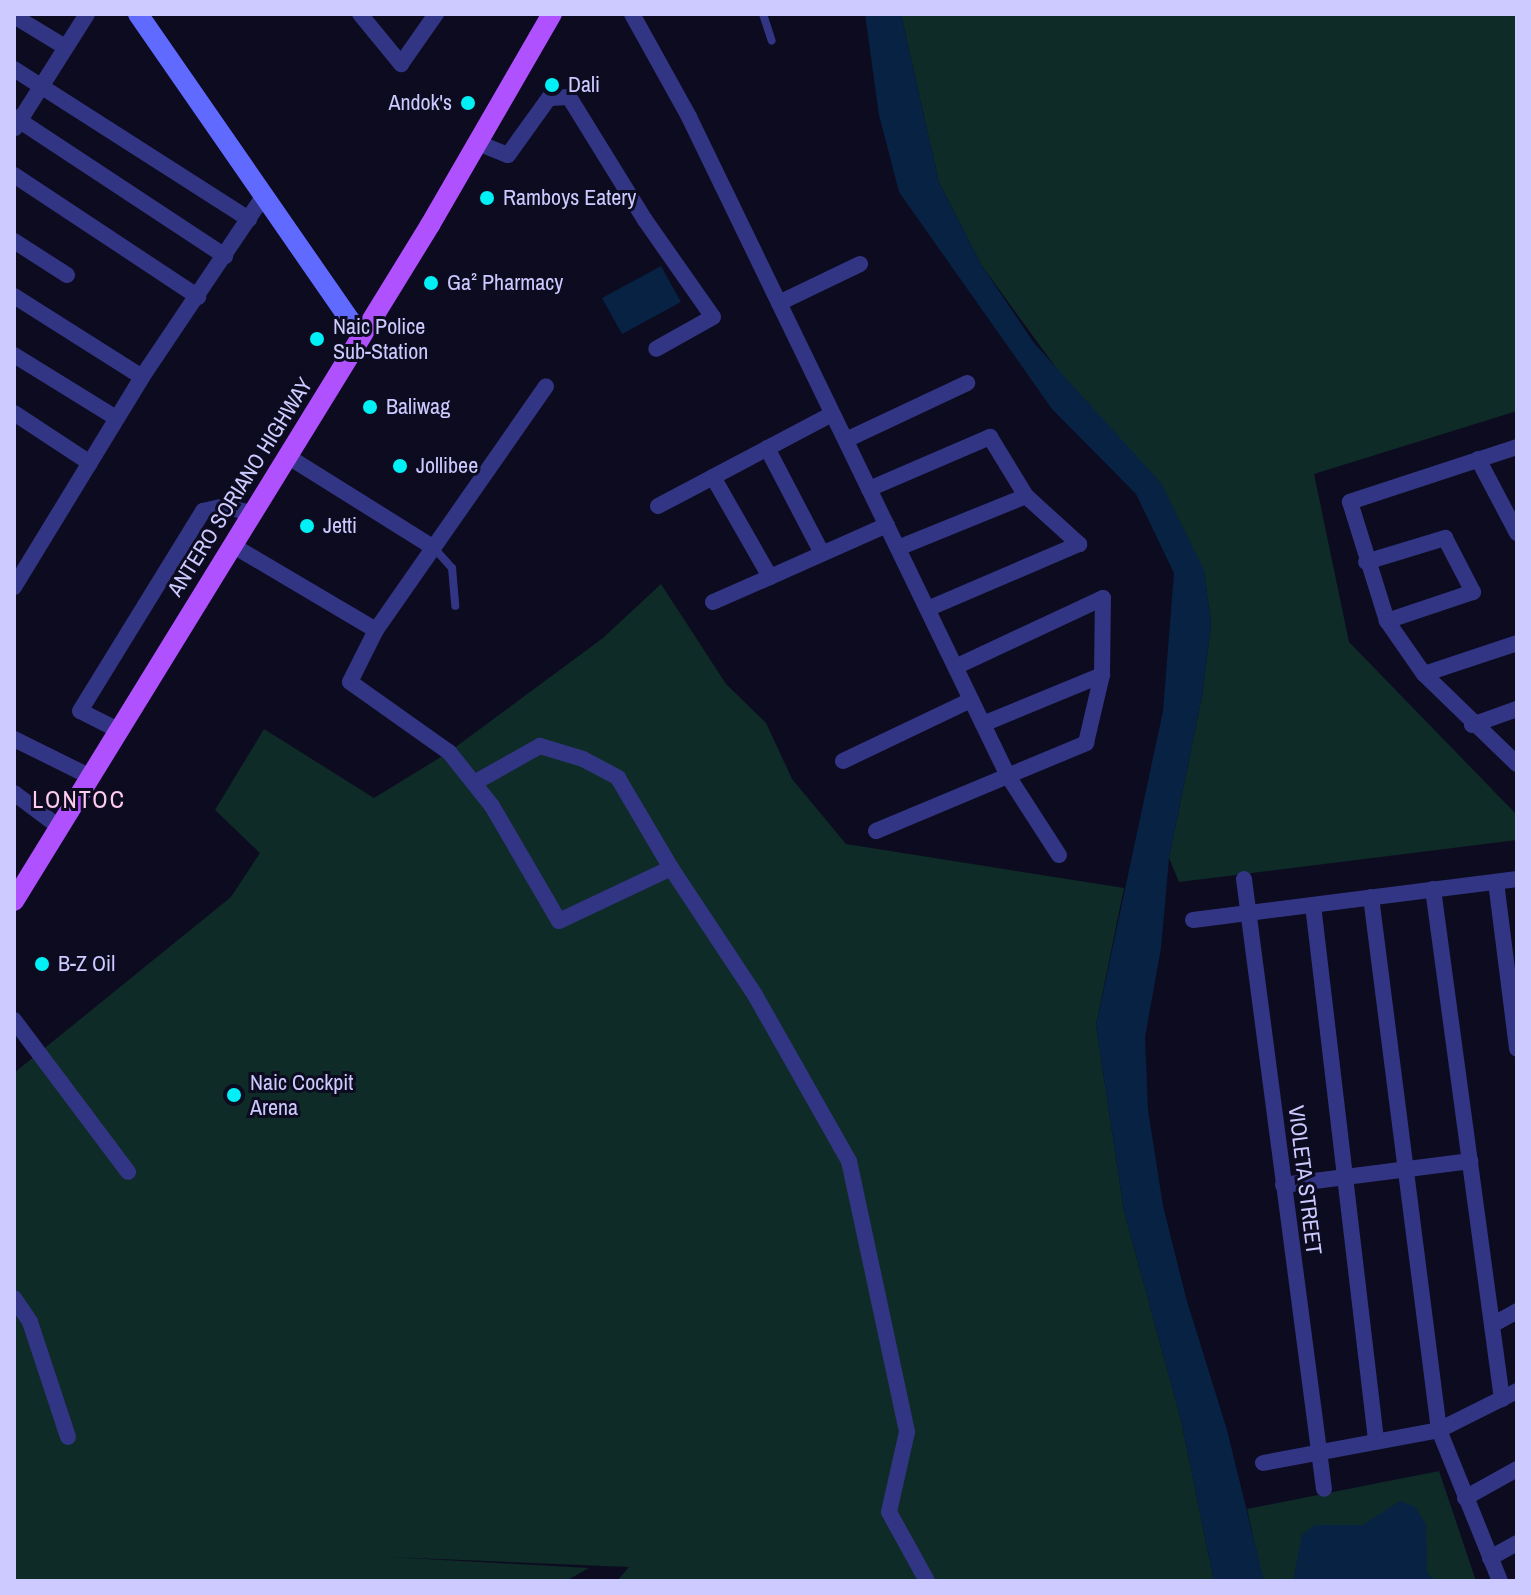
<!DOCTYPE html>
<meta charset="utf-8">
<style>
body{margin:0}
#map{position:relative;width:1531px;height:1595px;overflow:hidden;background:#0d0b20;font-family:"Archivo Narrow",sans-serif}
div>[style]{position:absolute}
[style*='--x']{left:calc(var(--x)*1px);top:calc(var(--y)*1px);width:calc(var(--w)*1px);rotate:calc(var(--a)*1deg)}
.green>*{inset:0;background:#0e2b27}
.water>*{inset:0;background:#072243}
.lane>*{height:8px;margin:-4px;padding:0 4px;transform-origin:4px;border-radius:4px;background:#323583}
.street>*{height:16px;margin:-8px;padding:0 8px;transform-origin:8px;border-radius:8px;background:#323583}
.secondary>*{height:20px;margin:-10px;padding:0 10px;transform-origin:10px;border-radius:10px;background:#616aff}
.primary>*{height:20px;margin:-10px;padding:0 10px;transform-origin:10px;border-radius:10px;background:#b051ff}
.dots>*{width:22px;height:22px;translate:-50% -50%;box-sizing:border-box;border:4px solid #0d0b20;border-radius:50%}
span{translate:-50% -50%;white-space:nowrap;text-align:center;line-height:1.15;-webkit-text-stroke:6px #0d0b20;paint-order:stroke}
.poi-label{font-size:22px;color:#cccaff}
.left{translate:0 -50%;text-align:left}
.right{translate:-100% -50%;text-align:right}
.street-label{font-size:22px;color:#cccaff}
.neighbourhood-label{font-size:24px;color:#ffccf0;letter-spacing:2px}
.frame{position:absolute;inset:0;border:16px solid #cccaff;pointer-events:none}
</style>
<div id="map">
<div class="green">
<i style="clip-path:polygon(901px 14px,1517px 14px,1517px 411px,1314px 474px,1349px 642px,1517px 815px,1517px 840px,1179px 882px,1169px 858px,1202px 696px,1211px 624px,1204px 571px,982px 266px,939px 183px)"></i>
<i style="clip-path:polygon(661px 584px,726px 684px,766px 723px,792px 779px,846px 844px,1124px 888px,1096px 1025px,1124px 1211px,1181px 1420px,1214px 1581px,617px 1581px,629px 1567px,389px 1557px,589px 1568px,566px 1581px,14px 1581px,14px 1073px,231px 897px,260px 853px,215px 810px,264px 729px,374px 798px,449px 752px,603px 638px)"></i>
<i style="clip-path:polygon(1439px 1471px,1476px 1581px,1263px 1581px,1247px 1509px)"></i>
</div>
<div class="water">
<i style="clip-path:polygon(865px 14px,901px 14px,939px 183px,982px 266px,1034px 343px,1161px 483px,1204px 570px,1211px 624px,1202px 696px,1169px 858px,1161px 948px,1145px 1037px,1148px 1110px,1163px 1206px,1186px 1298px,1227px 1430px,1264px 1581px,1214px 1581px,1181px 1420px,1124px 1211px,1096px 1025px,1163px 711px,1174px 573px,1136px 494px,1052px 409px,899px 192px,879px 115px)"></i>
<i style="clip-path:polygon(661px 266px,681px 302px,622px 334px,602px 298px)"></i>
<i style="clip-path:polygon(1400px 1501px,1415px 1507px,1426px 1524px,1427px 1573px,1435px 1581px,1293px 1581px,1302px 1535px,1315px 1525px,1363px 1525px)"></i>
</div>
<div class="lane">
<i style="--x:763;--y:14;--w:28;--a:72"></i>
<i style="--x:434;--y:548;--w:27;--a:48"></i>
<i style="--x:452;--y:568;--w:38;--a:85"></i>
</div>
<div class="street">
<i style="--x:360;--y:14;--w:65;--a:50.6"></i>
<i style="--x:401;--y:64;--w:61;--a:-55"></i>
<i style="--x:632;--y:14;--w:118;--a:61"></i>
<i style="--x:689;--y:117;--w:732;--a:64.17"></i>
<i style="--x:1008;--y:776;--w:94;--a:57.2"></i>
<i style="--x:14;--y:16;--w:60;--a:31.3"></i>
<i style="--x:14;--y:69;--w:279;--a:32.6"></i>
<i style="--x:14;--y:117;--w:253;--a:33.4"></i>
<i style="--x:15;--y:128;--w:135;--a:-57.7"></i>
<i style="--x:478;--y:143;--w:32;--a:22"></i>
<i style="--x:508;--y:155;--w:70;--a:-54.3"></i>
<i style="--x:549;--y:98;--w:20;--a:-3"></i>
<i style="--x:569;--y:97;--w:145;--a:58.3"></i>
<i style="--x:645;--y:220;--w:118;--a:55"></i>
<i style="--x:713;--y:317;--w:65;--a:150.7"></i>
<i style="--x:14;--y:175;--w:221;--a:33.5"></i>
<i style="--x:14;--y:241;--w:63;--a:32.7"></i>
<i style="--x:14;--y:296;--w:151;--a:32.3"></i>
<i style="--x:779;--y:303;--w:90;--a:-25.7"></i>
<i style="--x:14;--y:355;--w:120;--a:31.7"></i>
<i style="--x:14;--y:413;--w:91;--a:33.3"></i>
<i style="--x:832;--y:414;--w:135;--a:152.1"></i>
<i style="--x:713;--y:477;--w:115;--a:60.3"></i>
<i style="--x:770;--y:577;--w:128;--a:-24"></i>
<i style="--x:846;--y:440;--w:134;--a:-25.2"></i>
<i style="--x:1517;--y:447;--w:176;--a:161.8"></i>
<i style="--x:1350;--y:502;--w:125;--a:72.7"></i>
<i style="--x:1387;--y:621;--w:65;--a:55.1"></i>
<i style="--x:1424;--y:674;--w:129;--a:44.1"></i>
<i style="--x:767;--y:448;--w:119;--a:62.4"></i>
<i style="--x:287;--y:456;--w:173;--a:32"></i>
<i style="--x:1478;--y:459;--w:84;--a:62.2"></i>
<i style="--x:869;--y:489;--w:132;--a:-23.3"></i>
<i style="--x:990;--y:437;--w:69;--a:58.6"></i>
<i style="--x:1026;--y:496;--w:72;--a:42.2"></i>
<i style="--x:1079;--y:544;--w:165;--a:156.8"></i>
<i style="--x:658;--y:506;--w:62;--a:-27.8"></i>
<i style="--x:232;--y:545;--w:167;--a:30.6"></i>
<i style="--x:376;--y:630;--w:58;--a:116.6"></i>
<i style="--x:350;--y:682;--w:121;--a:35.3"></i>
<i style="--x:449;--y:752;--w:69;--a:51.5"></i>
<i style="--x:492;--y:806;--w:133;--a:59.8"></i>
<i style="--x:559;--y:921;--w:124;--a:-25.3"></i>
<i style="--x:671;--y:868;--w:152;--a:56.5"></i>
<i style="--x:755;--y:995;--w:191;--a:60.5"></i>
<i style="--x:849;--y:1161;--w:277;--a:77.9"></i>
<i style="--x:907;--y:1432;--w:82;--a:102.7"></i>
<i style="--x:889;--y:1512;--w:79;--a:61.2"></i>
<i style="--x:898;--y:548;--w:138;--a:-22.1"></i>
<i style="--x:1366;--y:562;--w:83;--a:-16.9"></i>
<i style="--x:1445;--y:538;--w:61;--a:62.6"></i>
<i style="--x:1473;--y:592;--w:91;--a:161.4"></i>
<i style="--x:14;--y:587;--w:246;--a:-58.6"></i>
<i style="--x:142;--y:377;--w:217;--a:-56.1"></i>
<i style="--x:713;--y:602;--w:62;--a:-23.7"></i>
<i style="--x:376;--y:630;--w:297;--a:-55.1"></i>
<i style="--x:1424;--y:674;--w:98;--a:-18.4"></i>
<i style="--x:983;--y:724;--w:129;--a:-22.4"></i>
<i style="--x:1472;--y:725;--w:48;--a:-19.6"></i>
<i style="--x:118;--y:730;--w:42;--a:-153.4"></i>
<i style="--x:80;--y:711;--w:235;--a:-58.4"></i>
<i style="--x:203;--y:511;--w:22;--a:-13"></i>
<i style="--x:224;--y:506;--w:28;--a:15"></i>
<i style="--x:14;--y:739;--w:84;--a:26.3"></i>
<i style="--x:843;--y:761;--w:142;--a:-25.5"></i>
<i style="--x:474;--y:783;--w:76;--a:-29.3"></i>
<i style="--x:540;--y:746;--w:45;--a:16.8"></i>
<i style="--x:583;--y:759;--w:40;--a:28"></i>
<i style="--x:618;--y:778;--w:104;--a:59.5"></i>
<i style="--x:14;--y:793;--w:55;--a:36.9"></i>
<i style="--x:876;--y:831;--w:228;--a:-22.7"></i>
<i style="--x:1086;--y:743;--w:70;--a:-76.8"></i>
<i style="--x:1102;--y:675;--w:77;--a:-89.3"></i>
<i style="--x:1103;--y:598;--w:163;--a:155"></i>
<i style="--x:1244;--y:879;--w:615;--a:82.53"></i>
<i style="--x:1496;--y:882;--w:168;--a:82.8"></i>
<i style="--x:1433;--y:889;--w:515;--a:82.3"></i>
<i style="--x:1371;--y:897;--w:537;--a:82.73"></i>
<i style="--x:1439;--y:1430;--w:163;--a:68"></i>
<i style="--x:1313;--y:905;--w:539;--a:83.28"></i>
<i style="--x:1193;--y:920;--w:327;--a:-7.2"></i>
<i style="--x:14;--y:1020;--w:190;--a:53.1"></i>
<i style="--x:1283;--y:1185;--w:189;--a:-7.3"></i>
<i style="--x:14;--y:1298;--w:29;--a:56"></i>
<i style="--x:30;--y:1322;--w:121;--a:71.7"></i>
<i style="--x:1492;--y:1325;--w:29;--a:-29"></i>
<i style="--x:1263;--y:1463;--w:179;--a:-10.6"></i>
<i style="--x:1439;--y:1430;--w:87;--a:-26.6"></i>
<i style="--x:1465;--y:1498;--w:60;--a:-29.1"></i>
<i style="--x:1490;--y:1558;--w:31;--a:-29"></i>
</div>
<div class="secondary">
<i style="--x:138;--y:14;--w:392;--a:55.3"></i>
</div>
<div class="primary">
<i style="--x:14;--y:901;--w:794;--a:-58.39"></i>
<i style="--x:430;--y:225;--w:244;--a:-60"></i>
</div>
<div class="dots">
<i style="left:552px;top:85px;background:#00f0f5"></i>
<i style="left:468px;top:103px;background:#00f0f5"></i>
<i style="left:487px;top:198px;background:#00f0f5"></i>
<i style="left:431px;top:283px;background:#00f0f5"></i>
<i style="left:317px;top:339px;background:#00f0f5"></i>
<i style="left:370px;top:407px;background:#00f0f5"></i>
<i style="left:400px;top:466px;background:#00f0f5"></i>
<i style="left:307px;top:526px;background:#00f0f5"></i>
<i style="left:42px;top:964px;background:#00f0f5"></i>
<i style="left:234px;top:1095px;background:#00f0f5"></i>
</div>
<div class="poi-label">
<span class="left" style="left:568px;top:85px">Dali</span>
<span class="right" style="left:452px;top:103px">Andok's</span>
<span class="left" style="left:503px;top:198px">Ramboys Eatery</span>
<span class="left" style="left:447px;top:283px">Ga² Pharmacy</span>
<span class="left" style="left:333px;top:339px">Naic Police<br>Sub-Station</span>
<span class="left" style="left:386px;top:407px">Baliwag</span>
<span class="left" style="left:416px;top:466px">Jollibee</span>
<span class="left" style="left:323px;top:526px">Jetti</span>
<span class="left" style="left:58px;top:964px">B-Z Oil</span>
<span class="left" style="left:250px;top:1095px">Naic Cockpit<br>Arena</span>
</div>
<div class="street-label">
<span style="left:240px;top:487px;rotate:-58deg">ANTERO SORIANO HIGHWAY</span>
<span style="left:1305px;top:1180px;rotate:83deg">VIOLETA STREET</span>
</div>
<div class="neighbourhood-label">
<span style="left:79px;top:800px">LONTOC</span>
</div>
<div class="frame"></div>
</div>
